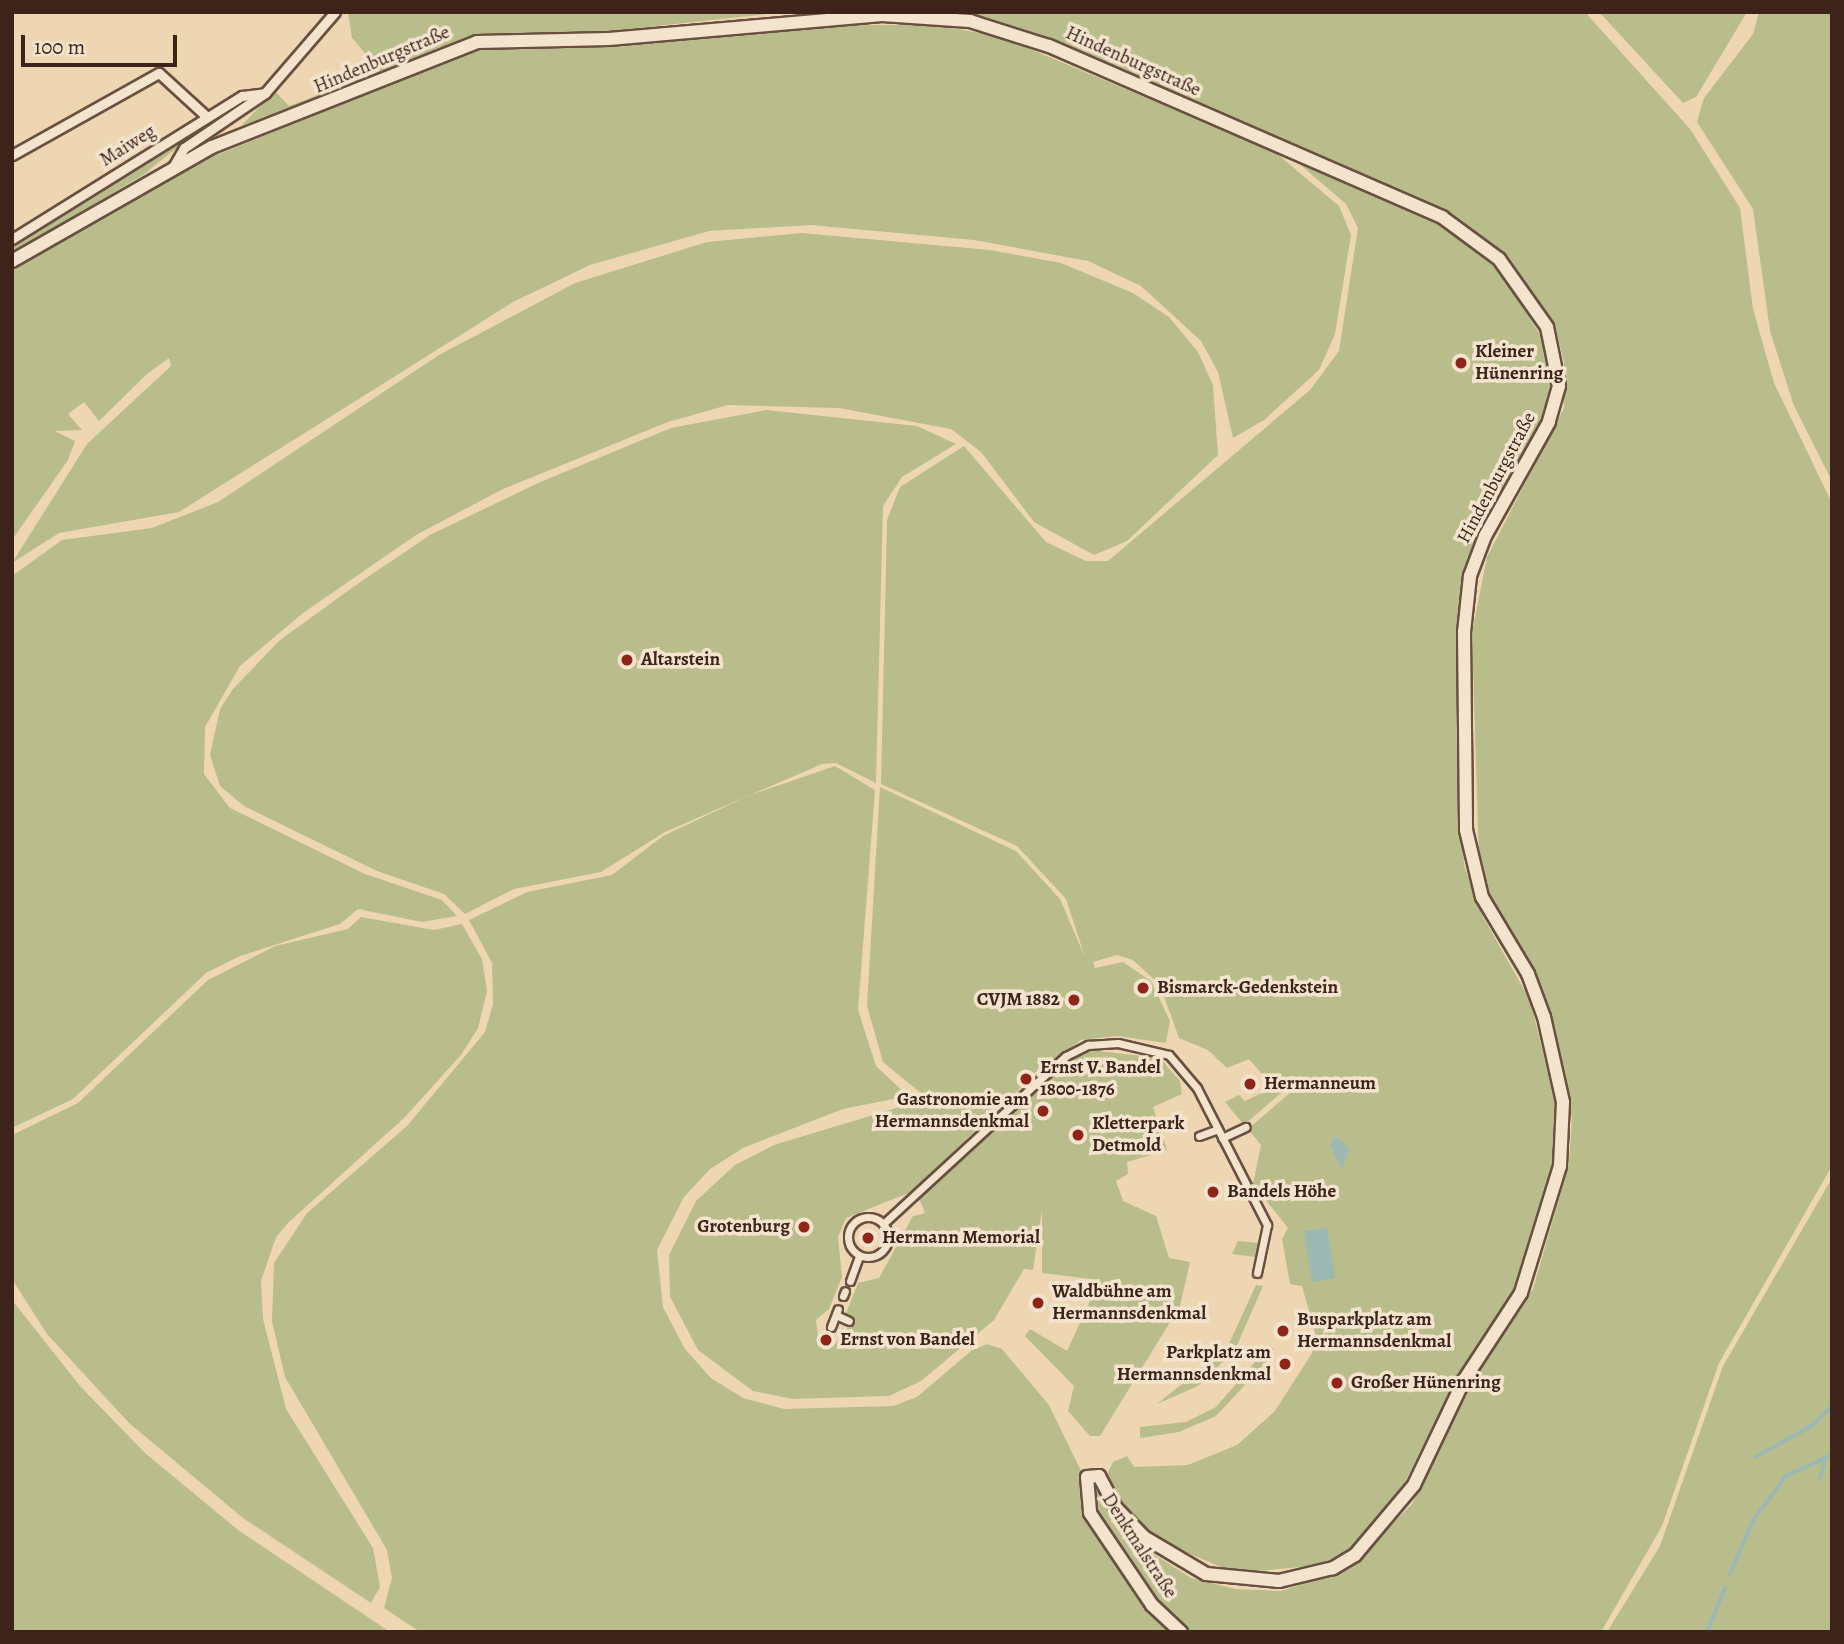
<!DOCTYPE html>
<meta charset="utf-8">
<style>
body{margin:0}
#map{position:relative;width:1844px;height:1644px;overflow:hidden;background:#eed6b3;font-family:Alegreya,serif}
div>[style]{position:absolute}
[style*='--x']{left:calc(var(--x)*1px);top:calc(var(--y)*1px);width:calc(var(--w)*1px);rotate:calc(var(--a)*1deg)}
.green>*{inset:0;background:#b9bd8c}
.water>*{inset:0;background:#9bb8b3}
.stream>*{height:3.5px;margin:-1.75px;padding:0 1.75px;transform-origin:1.75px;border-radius:1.75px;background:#9bb8b3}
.roads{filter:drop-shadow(2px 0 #695040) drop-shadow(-2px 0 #695040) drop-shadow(0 2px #695040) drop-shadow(0 -2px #695040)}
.pedestrian>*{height:7px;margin:-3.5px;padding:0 3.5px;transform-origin:3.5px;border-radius:3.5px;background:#f4e4ce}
.pedestrian>.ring{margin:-3.5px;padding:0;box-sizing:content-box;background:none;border:7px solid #f4e4ce;border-radius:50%}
.minor>*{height:9px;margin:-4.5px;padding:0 4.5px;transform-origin:4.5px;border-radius:4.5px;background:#f4e4ce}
.secondary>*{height:12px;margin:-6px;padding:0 6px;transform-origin:6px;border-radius:6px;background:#f4e4ce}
.dots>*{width:19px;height:19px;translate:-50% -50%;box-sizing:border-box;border:4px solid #f4e4ce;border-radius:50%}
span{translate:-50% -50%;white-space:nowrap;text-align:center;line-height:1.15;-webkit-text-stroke:7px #f4e4ce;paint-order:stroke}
.street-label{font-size:19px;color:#3d231a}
.poi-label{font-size:19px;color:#3d231a;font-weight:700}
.left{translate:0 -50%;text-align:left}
.right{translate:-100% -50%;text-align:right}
.frame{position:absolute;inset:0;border:14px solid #3d231a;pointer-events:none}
.scale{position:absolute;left:21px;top:35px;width:156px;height:32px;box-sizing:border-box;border:4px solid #3d231a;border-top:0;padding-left:9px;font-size:21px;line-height:24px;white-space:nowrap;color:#3d231a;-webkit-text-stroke:5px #f4e4ce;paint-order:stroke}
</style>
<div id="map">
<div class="green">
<i style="clip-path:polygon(348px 12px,786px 12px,610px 31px,476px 35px,241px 126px,275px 91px,289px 106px,380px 71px,352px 38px)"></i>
<i style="clip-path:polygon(955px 12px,1585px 12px,1690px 129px,1740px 208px,1753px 309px,1774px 383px,1832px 503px,1832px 1166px,1719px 1363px,1662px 1526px,1601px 1632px,1189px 1632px,1158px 1604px,1096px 1512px,1090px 1483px,1149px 1551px,1191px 1578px,1235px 1589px,1281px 1591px,1349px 1569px,1412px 1504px,1468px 1389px,1533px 1289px,1569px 1164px,1572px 1118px,1543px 996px,1485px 886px,1479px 861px,1472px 633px,1487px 557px,1564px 408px,1564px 362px,1554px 323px,1504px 256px,1442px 212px,1054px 40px)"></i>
<i style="clip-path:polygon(1599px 12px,1747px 12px,1696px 97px,1683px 103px)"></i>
<i style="clip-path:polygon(1759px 12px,1832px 12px,1832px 481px,1794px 406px,1770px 331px,1753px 209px,1697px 122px,1704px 98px,1753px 34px)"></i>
<i style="clip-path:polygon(809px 25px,936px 25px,1002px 37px,1275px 152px,1339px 206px,1351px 235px,1335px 334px,1319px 370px,1264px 420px,1233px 438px,1218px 372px,1201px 341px,1141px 286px,1088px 261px,974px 240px,811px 225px,709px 231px,590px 265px,513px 302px,179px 512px,59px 533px,12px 563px,87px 444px,171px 366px,169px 358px,147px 374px,99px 421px,84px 402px,68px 414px,82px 430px,55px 431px,75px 441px,68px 460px,12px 540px,12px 268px,175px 172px,477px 49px,609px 47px)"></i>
<i style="clip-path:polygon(228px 107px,143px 175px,12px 253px,12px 243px)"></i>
<i style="clip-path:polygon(1297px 162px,1460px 234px,1495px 263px,1549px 349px,1554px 386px,1544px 419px,1497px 498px,1466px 575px,1457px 631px,1457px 723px,1464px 865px,1483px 917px,1530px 1000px,1560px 1120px,1555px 1167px,1517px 1288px,1452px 1387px,1397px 1498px,1359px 1542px,1337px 1557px,1313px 1566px,1235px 1573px,1158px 1540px,1125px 1509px,1107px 1474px,1113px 1462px,1127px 1456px,1134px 1467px,1188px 1465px,1237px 1445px,1275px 1411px,1312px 1353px,1315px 1333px,1302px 1286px,1290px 1284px,1282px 1239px,1288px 1228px,1253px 1184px,1261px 1145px,1248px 1129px,1299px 1085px,1295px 1081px,1244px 1125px,1225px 1102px,1239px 1095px,1245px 1101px,1273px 1087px,1249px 1059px,1227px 1068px,1208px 1050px,1179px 1038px,1160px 985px,1133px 960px,1117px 955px,1093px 962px,1095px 968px,1123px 962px,1151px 981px,1170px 1021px,1166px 1043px,1117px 1036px,1081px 1040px,1030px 1076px,1006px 1105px,993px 1099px,994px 1091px,982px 1098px,922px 1094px,883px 1062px,867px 1006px,880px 787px,1016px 851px,1060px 899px,1085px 957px,1066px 899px,1017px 846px,881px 784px,887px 520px,900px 487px,964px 446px,1046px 542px,1086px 561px,1108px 561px,1310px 390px,1339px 351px,1358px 228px,1346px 204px)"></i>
<i style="clip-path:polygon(802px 233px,990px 250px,1061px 263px,1133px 293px,1169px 317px,1198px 352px,1213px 385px,1218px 455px,1127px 541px,1094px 555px,1034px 522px,981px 452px,951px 429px,839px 408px,728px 405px,668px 422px,503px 489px,416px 535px,303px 613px,240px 666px,205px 727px,204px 774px,230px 808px,365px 874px,442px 900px,457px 916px,422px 922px,358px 909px,340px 924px,240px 956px,206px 973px,73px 1099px,12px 1128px,12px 576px,62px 540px,152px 528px,218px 502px,439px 355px,575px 283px,707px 242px)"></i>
<i style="clip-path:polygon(766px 410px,917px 426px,956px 444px,902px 477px,883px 506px,876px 783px,836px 763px,822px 764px,665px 832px,601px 872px,514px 889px,465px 914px,444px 894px,377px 871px,244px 806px,220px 786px,210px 755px,220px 709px,233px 689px,280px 640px,356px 585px,430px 535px,538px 483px,671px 428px)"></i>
<i style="clip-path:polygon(835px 766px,875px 790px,858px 1010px,876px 1066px,908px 1096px,843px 1109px,743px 1148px,710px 1169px,684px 1197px,657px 1250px,663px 1307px,685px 1349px,711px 1378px,743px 1398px,784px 1409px,893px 1406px,917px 1397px,971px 1351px,987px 1344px,1002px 1349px,1049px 1405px,1082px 1473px,1084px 1508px,1147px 1607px,1171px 1632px,420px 1632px,384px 1608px,392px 1578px,387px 1550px,285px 1377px,272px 1321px,274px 1263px,307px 1213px,407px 1126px,485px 1032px,493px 1004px,492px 963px,469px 920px,527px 892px,612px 875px,663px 836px,750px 795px)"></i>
<i style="clip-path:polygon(361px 917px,434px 930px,462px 924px,482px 959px,487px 991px,478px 1028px,461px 1055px,404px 1118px,289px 1222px,276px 1237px,261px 1281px,263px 1319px,286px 1409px,373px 1548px,380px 1587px,371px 1603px,243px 1518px,129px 1423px,47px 1334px,12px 1279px,12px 1135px,78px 1103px,208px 980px,275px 946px,348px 929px)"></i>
<i style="clip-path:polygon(1089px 1050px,1160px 1058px,1180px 1081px,1182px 1094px,1153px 1107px,1167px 1150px,1127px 1162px,1128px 1174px,1116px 1181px,1123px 1201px,1156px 1216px,1169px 1258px,1190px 1262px,1180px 1306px,1100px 1436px,1090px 1436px,1068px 1411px,1074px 1386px,1025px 1336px,1030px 1329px,1067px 1351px,1090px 1301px,1091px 1279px,1042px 1273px,1042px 1210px,1033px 1270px,1024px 1269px,994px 1320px,921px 1381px,889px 1396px,793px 1399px,753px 1391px,698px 1350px,670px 1297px,669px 1255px,696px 1201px,735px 1165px,774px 1145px,906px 1105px,980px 1104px,996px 1111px,911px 1192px,846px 1218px,838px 1237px,842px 1277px,829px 1309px,816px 1320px,818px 1338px,835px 1344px,850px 1325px,845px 1316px,858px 1283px,879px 1278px,913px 1216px,925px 1213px,919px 1198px,1069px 1060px)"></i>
<i style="clip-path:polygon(1832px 1178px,1832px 1632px,1607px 1632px,1660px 1546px,1723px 1366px)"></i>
<i style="clip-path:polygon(1238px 1241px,1259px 1243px,1255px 1257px,1232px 1254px)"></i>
<i style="clip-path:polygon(1256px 1285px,1263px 1286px,1235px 1350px,1198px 1386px,1157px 1404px,1227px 1348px)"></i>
<i style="clip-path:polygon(12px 1300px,80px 1386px,145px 1453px,238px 1530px,390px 1632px,12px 1632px)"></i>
<i style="clip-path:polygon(1269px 1346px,1274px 1349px,1267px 1361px,1216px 1416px,1179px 1432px,1140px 1438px,1140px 1427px,1186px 1422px,1216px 1407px)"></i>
</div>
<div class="water">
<i style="clip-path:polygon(1336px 1136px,1349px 1148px,1342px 1170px,1330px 1145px)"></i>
<i style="clip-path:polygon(1327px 1228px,1335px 1278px,1312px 1282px,1304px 1231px)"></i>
</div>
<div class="stream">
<i style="--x:1756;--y:1457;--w:65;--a:-29.3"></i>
<i style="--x:1813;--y:1425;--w:27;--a:-45"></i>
<i style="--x:1820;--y:1479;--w:16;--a:-75"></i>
<i style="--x:1730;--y:1574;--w:58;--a:-66.5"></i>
<i style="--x:1753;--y:1521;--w:56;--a:-53.7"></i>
<i style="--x:1786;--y:1476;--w:51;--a:-24.5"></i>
<i style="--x:1707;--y:1632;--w:48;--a:-67.8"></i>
</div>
<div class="roads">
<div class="pedestrian">
<i style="--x:1199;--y:1136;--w:20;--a:-20"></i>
<i style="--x:1222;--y:1138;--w:26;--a:-25"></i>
<i class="ring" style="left:848px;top:1217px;width:33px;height:33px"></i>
<i style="--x:883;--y:1224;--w:248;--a:-42.6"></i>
<i style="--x:1066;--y:1056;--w:25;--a:-27"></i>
<i style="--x:1088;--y:1045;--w:30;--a:-4"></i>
<i style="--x:1118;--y:1043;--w:52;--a:13.2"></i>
<i style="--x:1169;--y:1055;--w:43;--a:49.7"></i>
<i style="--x:1197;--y:1088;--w:154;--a:62.9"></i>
<i style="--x:1267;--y:1225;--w:49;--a:101.8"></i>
<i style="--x:850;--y:1281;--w:27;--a:-70"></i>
<i style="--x:843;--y:1296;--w:5;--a:-68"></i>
<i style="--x:836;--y:1315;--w:14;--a:25"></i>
<i style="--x:831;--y:1327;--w:19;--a:-69"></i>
</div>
<div class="minor">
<i style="--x:12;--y:155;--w:168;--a:-29.2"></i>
<i style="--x:159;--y:73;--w:65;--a:42.5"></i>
<i style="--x:173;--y:167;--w:22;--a:-60"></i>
<i style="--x:184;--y:148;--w:98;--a:-34.2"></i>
<i style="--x:265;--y:93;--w:107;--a:-49.2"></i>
<i style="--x:12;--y:239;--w:271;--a:-31.9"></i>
<i style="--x:242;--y:96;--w:23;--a:-7"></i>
</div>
<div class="secondary">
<i style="--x:12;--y:261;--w:230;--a:-29.7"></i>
<i style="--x:212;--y:147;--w:285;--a:-21.6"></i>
<i style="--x:477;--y:42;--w:132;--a:-1.3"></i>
<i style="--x:609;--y:39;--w:274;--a:-5"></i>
<i style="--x:882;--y:15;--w:88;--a:3.9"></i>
<i style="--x:970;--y:21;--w:83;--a:17.6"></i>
<i style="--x:1049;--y:46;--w:429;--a:23.5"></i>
<i style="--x:1442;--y:217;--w:71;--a:36.4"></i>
<i style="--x:1499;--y:259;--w:83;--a:54.8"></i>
<i style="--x:1547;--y:327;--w:60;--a:78.5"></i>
<i style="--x:1559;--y:386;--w:37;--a:106"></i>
<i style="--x:1549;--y:422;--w:131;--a:119.3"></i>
<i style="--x:1485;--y:536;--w:43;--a:110.6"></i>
<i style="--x:1470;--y:576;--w:56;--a:96.1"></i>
<i style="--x:1464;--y:632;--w:198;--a:89.4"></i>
<i style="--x:1466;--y:830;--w:69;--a:76.6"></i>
<i style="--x:1482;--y:897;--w:90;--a:59.1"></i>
<i style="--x:1528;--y:974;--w:46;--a:69.6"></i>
<i style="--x:1544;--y:1017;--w:87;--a:77.4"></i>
<i style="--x:1563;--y:1102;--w:64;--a:92.7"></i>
<i style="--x:1560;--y:1166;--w:133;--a:107.1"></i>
<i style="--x:1521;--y:1293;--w:104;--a:123.2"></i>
<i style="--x:1464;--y:1380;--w:116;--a:115.5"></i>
<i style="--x:1414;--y:1485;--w:92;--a:130.1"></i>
<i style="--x:1355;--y:1555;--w:26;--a:149"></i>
<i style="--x:1333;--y:1568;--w:56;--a:166.5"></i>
<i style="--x:1279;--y:1581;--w:73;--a:-174.5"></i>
<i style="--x:1206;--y:1574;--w:72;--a:-149.2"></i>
<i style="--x:1144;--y:1537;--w:40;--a:-134"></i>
<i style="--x:1116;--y:1508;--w:36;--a:-118"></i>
<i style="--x:1099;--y:1476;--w:12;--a:175"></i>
<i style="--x:1087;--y:1477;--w:36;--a:85"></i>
<i style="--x:1090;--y:1513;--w:111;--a:56"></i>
<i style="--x:1152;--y:1605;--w:40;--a:43"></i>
</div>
</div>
<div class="dots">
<i style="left:1461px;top:363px;background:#8f2418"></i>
<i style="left:627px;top:660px;background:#8f2418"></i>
<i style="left:1143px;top:988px;background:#8f2418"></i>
<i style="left:1074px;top:1000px;background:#8f2418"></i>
<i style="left:1026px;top:1079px;background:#8f2418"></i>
<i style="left:1250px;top:1084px;background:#8f2418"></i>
<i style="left:1043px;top:1111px;background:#8f2418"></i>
<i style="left:1078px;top:1135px;background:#8f2418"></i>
<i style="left:1213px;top:1192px;background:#8f2418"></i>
<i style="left:804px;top:1227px;background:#8f2418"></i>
<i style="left:868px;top:1238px;background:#8f2418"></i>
<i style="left:1038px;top:1303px;background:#8f2418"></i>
<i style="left:1283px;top:1331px;background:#8f2418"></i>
<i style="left:826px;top:1340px;background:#8f2418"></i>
<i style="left:1285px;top:1364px;background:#8f2418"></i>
<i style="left:1337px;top:1383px;background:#8f2418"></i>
</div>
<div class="street-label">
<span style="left:382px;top:60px;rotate:-23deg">Hindenburgstraße</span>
<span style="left:1133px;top:62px;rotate:24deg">Hindenburgstraße</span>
<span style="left:128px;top:146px;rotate:-32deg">Maiweg</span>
<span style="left:1497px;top:478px;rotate:-62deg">Hindenburgstraße</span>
<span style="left:1139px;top:1546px;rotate:57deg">Denkmalstraße</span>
</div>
<div class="poi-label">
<span class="left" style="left:1475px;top:363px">Kleiner<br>Hünenring</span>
<span class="left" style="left:641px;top:660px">Altarstein</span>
<span class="left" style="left:1157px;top:988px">Bismarck-Gedenkstein</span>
<span class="right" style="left:1060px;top:1000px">CVJM 1882</span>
<span class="left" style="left:1040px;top:1079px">Ernst V. Bandel<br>1800-1876</span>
<span class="left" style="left:1264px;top:1084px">Hermanneum</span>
<span class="right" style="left:1029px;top:1111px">Gastronomie am<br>Hermannsdenkmal</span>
<span class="left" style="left:1092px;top:1135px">Kletterpark<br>Detmold</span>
<span class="left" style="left:1227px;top:1192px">Bandels Höhe</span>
<span class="right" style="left:790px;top:1227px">Grotenburg</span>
<span class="left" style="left:882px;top:1238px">Hermann Memorial</span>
<span class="left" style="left:1052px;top:1303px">Waldbühne am<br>Hermannsdenkmal</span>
<span class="left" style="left:1297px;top:1331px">Busparkplatz am<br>Hermannsdenkmal</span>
<span class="left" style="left:840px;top:1340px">Ernst von Bandel</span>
<span class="right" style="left:1271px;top:1364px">Parkplatz am<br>Hermannsdenkmal</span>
<span class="left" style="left:1351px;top:1383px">Großer Hünenring</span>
</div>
<div class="frame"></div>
<div class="scale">100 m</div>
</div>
